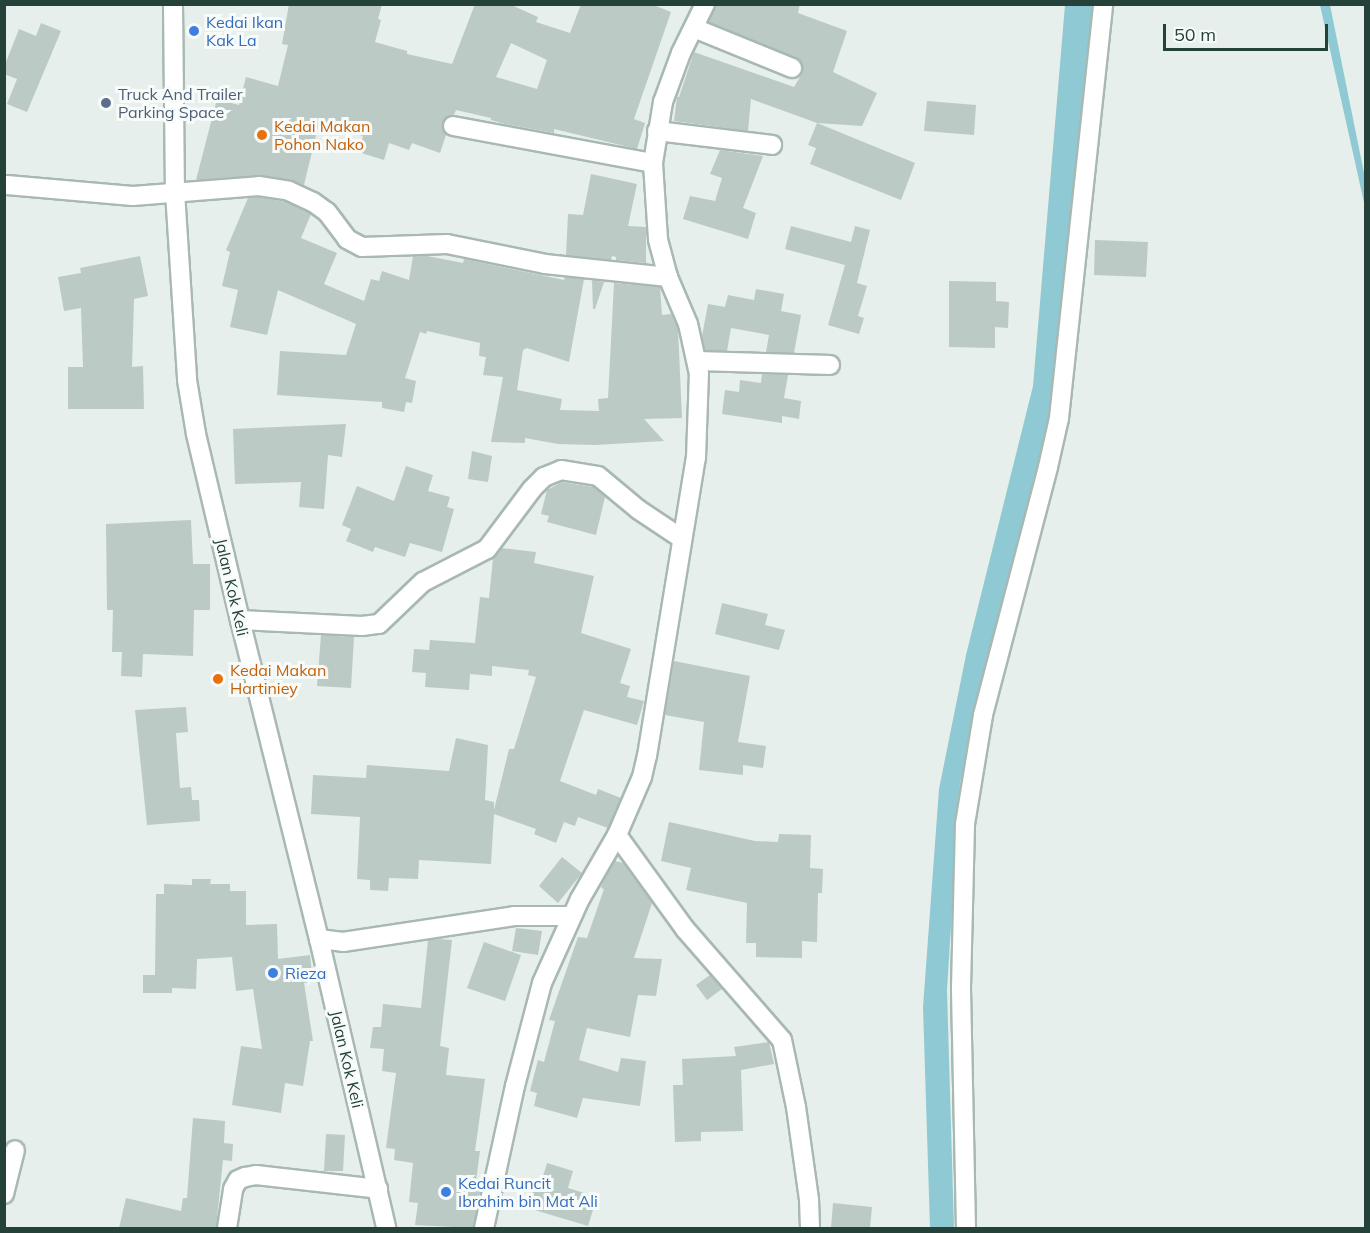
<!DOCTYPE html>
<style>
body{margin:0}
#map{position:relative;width:1370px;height:1233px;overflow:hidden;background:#e6efeb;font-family:Mulish,sans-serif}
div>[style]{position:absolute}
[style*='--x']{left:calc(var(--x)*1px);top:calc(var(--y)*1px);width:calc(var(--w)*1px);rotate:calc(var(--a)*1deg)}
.water>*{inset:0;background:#8ec9d4}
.building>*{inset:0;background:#bbcac4}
.roads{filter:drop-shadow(2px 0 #a8b8b2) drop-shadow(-2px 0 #a8b8b2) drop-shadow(0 2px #a8b8b2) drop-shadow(0 -2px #a8b8b2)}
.minor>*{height:18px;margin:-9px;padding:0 9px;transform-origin:9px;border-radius:9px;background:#fff}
.dots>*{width:16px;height:16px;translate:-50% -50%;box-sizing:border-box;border:3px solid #f7fbf9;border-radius:50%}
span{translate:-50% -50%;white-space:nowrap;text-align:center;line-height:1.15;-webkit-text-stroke:6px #f7fbf9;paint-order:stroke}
.shop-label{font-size:16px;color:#366cbe}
.left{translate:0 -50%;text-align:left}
.service-label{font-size:16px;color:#4e5e75}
.food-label{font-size:16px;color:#c56008}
.street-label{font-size:16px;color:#24423a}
.frame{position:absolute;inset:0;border:6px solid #24423a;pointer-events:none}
.scale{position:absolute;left:1163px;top:24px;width:165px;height:27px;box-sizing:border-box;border:3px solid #24423a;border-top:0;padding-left:8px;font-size:18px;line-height:21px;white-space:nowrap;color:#24423a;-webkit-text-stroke:4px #f7fbf9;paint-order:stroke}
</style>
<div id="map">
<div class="water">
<i style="clip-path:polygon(1065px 5px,1093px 5px,1056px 412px,960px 783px,947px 990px,954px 1228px,930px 1228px,923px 1007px,939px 789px,966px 655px,1033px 386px)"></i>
<i style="clip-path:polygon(1320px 5px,1330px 5px,1365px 178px,1365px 207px)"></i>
</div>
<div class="building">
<i style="clip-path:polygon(evenodd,289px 4px,382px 4px,378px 19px,381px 20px,375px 42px,407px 51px,407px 54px,452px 64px,475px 4px,509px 4px,538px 17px,536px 22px,570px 33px,581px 4px,651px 4px,671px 12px,634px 119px,645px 123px,637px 149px,554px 129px,554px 133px,505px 124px,491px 120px,491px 118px,456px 110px,454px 115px,445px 118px,442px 123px,446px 135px,440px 153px,412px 143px,409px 150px,389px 143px,384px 160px,358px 152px,363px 136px,319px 123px,304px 185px,291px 180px,261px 175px,196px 180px,217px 99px,239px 105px,246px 77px,278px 86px,288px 45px,282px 44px,289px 4px,511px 43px,547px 60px,537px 89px,496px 77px,511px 43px)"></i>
<i style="clip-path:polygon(717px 4px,800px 4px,798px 13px,847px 31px,833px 72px,877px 93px,862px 126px,817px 123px,751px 99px,748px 131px,674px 121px,677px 97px,679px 97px,694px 52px,794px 87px,803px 72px,801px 62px,796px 58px,709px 22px)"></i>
<i style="clip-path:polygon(41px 23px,61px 31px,27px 112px,7px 104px,17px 79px,4px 74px,4px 67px,19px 29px,36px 36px)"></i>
<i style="clip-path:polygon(927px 101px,976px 105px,974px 135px,924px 131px)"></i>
<i style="clip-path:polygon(817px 123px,915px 163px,901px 200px,810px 164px,816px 148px,808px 145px)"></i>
<i style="clip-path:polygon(720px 150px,763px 156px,743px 208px,756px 213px,748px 239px,683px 219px,690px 196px,715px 201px,722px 178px,710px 174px)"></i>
<i style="clip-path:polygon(591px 174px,637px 184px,628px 226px,646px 227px,646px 263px,616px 260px,616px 257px,612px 256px,611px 260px,566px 255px,568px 214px,583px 215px)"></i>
<i style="clip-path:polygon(259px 197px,286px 202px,311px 214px,301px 238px,337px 253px,324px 284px,364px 301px,371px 279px,379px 281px,382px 271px,409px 280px,413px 256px,427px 256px,463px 263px,464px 259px,564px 280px,565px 277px,584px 279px,569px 362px,527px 348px,523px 350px,517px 390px,562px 399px,560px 410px,599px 411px,598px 399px,608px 398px,614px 283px,660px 287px,662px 315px,671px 314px,678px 329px,682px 418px,644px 419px,664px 441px,595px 445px,558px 444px,525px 438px,525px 443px,491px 442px,503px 377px,483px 375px,486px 357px,479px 356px,480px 343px,427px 331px,426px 334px,420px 332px,405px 378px,416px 381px,412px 403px,406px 402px,404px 412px,382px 408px,382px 402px,277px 395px,280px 351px,346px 355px,356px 324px,278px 290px,267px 335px,230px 327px,238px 290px,222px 286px,230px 252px,226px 250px,248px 198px)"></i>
<i style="clip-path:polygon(791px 226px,851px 242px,855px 226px,870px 230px,857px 283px,867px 286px,858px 316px,864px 318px,859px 334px,828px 325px,845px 265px,785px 249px)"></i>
<i style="clip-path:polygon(1095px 240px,1148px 242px,1146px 277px,1094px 275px)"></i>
<i style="clip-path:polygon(140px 256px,148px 296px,134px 299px,132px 367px,143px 366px,144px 409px,68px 409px,68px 367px,83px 367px,81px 308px,64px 311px,58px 277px,81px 273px,80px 268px)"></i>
<i style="clip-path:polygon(592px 280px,604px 282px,595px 309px,593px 309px)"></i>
<i style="clip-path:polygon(949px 281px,996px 282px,996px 301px,1009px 302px,1008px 328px,995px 327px,995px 348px,949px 347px)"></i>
<i style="clip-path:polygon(756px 289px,784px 294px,781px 311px,801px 315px,794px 353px,766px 352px,769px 335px,731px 328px,727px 351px,705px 350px,702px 336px,708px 304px,725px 307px,728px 295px,754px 300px)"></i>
<i style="clip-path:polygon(762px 374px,788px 375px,784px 398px,801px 401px,799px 419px,782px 416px,782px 423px,722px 414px,725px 390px,739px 392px,740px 380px,761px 383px)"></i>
<i style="clip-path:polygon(346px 424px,342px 457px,328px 455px,324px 509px,299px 507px,301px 482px,235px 484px,233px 429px)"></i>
<i style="clip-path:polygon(472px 451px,492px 456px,488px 482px,468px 479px)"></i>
<i style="clip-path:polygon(406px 466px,433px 475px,428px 491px,450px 497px,447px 507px,454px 509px,442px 552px,410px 543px,405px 557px,375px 547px,373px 552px,346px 541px,351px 529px,342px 525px,357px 486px,394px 501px)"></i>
<i style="clip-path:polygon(562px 482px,593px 487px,605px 497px,596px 535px,547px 522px,549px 516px,541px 514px,547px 490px)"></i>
<i style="clip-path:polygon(191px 520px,193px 564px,210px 564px,210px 610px,194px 610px,193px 656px,143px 654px,142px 677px,121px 676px,122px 652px,112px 652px,113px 610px,107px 610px,106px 524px)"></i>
<i style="clip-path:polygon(501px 548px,536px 552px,534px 563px,594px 576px,581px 633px,631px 649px,620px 683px,630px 686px,627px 697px,644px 701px,637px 725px,584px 710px,560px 781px,596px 795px,598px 789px,621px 798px,620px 800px,608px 828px,578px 817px,575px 826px,564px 822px,556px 843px,534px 834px,536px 829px,494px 814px,491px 864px,419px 860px,418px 879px,389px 878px,388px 891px,370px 890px,370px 880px,357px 879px,360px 817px,311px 814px,313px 775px,366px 778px,367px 765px,449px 771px,456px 738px,488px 745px,485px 800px,494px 802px,494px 810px,509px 749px,514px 749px,536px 677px,528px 675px,529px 670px,492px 666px,492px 676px,470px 674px,469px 690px,425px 687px,426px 673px,412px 672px,414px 649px,429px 650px,430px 640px,475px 643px,480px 597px,489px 598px,493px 558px)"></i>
<i style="clip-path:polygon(722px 603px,768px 614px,765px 625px,785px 630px,779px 650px,715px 634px)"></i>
<i style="clip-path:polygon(321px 635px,354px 637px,351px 688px,317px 686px)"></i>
<i style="clip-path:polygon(674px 661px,750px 676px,738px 742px,766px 746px,763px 768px,743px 765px,743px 775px,699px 770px,704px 722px,665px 715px)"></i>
<i style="clip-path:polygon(186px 707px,188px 732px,176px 733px,180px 788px,191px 787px,192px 800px,199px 800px,200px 821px,147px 825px,135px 710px)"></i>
<i style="clip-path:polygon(669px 822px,755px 841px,778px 842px,779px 834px,811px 835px,810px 868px,823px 869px,822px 893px,818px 893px,817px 942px,802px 941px,802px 958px,756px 957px,756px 943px,746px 943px,747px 903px,686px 890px,691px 868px,661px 861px)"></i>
<i style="clip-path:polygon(562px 857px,582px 873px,558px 903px,539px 886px)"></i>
<i style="clip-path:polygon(615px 861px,623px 863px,652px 903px,634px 958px,662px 959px,656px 996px,638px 995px,630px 1037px,587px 1028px,579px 1060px,618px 1072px,621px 1058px,646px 1061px,640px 1106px,583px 1098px,577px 1118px,534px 1106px,537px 1093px,530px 1091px,538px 1060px,544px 1062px,555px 1021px,549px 1020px,578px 937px,587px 938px,604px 889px,601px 888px,603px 882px)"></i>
<i style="clip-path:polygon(192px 879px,211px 879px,210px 884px,230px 884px,230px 891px,246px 891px,246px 925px,277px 924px,278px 959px,310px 955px,313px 982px,304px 983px,313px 1041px,310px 1041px,303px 1086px,285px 1083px,281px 1113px,232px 1105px,241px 1046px,262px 1049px,253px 989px,236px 991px,232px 957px,197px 959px,196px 989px,172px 988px,172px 993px,143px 993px,143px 975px,155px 975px,156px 894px,164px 894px,164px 884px,192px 885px)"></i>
<i style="clip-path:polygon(516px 928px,542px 931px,538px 955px,512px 951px)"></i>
<i style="clip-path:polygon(440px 939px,452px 940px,440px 1046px,449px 1048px,446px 1075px,485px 1079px,475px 1151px,480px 1151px,476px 1181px,482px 1182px,473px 1228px,415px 1225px,418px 1203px,409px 1202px,413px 1163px,394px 1160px,395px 1149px,386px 1148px,396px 1073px,382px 1071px,384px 1049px,370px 1048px,373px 1027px,381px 1027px,383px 1004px,421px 1008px,428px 940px)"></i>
<i style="clip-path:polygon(484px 942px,521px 955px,505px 1001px,467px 988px)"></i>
<i style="clip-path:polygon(710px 975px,722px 989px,707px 1000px,696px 985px)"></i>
<i style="clip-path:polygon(769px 1042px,774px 1064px,741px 1070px,743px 1131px,701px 1132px,701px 1141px,675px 1142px,673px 1085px,683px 1085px,682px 1059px,736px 1056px,734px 1047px)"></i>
<i style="clip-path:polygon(193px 1118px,225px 1121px,224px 1143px,233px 1144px,232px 1161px,223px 1160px,216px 1228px,119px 1228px,126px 1198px,181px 1211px,183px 1198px,187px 1198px)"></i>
<i style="clip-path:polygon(326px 1134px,345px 1135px,343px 1171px,324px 1171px)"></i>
<i style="clip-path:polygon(547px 1163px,573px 1171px,568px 1188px,597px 1197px,588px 1226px,528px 1208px,536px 1182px,541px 1183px)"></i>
<i style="clip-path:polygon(833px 1203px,872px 1207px,870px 1228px,831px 1228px)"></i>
</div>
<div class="roads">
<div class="minor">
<i style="--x:173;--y:4;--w:188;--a:89.4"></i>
<i style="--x:175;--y:192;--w:188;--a:86.3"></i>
<i style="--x:187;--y:380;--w:55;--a:80.5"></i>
<i style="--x:196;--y:434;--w:191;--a:76.7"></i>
<i style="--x:240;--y:620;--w:329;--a:76.1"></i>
<i style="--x:319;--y:939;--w:297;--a:76.9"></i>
<i style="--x:694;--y:28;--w:106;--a:22.2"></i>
<i style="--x:453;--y:126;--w:203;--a:10.5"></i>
<i style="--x:657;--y:131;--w:116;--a:6.9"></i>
<i style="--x:7;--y:185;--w:126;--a:5"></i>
<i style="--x:133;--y:196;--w:126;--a:-4.5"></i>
<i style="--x:259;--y:186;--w:30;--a:9"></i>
<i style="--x:289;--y:191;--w:26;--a:25"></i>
<i style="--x:313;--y:202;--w:17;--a:36"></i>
<i style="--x:327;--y:212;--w:34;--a:53"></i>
<i style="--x:347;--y:239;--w:17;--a:28"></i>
<i style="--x:362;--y:247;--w:85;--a:-2"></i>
<i style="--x:447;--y:244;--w:100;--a:11.5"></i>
<i style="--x:545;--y:264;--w:124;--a:6"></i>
<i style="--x:698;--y:361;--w:132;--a:1.7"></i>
<i style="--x:240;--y:620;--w:122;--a:2.8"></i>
<i style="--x:362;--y:626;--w:17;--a:-7"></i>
<i style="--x:379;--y:624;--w:61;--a:-43.7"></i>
<i style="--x:423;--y:582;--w:72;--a:-27.3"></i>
<i style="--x:487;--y:549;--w:75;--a:-53.1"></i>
<i style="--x:532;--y:489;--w:17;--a:-45"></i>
<i style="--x:544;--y:477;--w:18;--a:-22"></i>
<i style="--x:561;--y:470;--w:37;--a:9"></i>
<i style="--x:598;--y:476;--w:53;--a:39.7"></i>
<i style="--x:639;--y:510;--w:50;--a:33.7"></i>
<i style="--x:617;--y:835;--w:116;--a:54.1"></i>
<i style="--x:685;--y:929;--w:147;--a:48.9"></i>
<i style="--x:782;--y:1040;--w:68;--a:78.2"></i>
<i style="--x:796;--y:1107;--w:93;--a:82"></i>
<i style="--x:809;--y:1199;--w:29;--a:88"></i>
<i style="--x:319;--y:939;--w:24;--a:7"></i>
<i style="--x:343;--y:942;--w:173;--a:-8.6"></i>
<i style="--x:514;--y:916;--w:57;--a:0"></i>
<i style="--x:4;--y:1194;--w:45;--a:-76"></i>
<i style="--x:227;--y:1228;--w:39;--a:-81"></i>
<i style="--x:233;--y:1189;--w:10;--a:-61"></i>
<i style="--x:238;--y:1180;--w:8;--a:-23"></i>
<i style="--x:245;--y:1177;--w:11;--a:-10"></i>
<i style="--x:256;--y:1175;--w:123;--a:6.5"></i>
<i style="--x:484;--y:1228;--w:145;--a:-77.7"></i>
<i style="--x:515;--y:1086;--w:106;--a:-75.3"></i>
<i style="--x:542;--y:983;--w:92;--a:-65.7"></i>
<i style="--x:580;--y:899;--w:74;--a:-60"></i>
<i style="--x:617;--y:835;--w:63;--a:-66.7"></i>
<i style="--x:642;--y:777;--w:22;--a:-77"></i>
<i style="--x:647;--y:756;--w:302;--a:-80.7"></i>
<i style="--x:696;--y:458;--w:84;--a:-88"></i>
<i style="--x:699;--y:374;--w:51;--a:-102.4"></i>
<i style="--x:688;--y:324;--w:51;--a:-113.1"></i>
<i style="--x:668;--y:277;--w:39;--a:-105"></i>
<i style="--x:658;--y:239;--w:76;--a:-93.8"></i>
<i style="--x:653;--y:163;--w:62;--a:-80.7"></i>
<i style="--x:663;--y:102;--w:52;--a:-69.8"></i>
<i style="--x:681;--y:53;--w:55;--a:-63.9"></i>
<i style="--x:966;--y:1228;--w:240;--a:-91.2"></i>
<i style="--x:961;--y:988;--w:164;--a:-88.6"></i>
<i style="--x:965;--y:824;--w:110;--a:-80.6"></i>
<i style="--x:983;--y:715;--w:256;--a:-75.3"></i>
<i style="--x:1048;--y:467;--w:50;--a:-77.3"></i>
<i style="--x:1059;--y:418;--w:416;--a:-83.9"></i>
</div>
</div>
<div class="dots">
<i style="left:194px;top:31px;background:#3f7fe0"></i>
<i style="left:106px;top:103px;background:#5c6f8a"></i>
<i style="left:262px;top:135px;background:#e8710a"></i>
<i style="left:218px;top:679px;background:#e8710a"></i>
<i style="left:273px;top:973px;background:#3f7fe0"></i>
<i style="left:446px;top:1192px;background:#3f7fe0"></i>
</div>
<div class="shop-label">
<span class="left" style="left:206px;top:31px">Kedai Ikan<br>Kak La</span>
<span class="left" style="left:285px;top:973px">Rieza</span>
<span class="left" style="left:458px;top:1192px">Kedai Runcit<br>Ibrahim bin Mat Ali</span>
</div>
<div class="service-label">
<span class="left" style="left:118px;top:103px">Truck And Trailer<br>Parking Space</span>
</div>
<div class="food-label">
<span class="left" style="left:274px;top:135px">Kedai Makan<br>Pohon Nako</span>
<span class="left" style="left:230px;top:679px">Kedai Makan<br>Hartiniey</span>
</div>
<div class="street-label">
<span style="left:232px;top:587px;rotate:77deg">Jalan Kok Keli</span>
<span style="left:347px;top:1059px;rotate:77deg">Jalan Kok Keli</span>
</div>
<div class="frame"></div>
<div class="scale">50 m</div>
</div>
